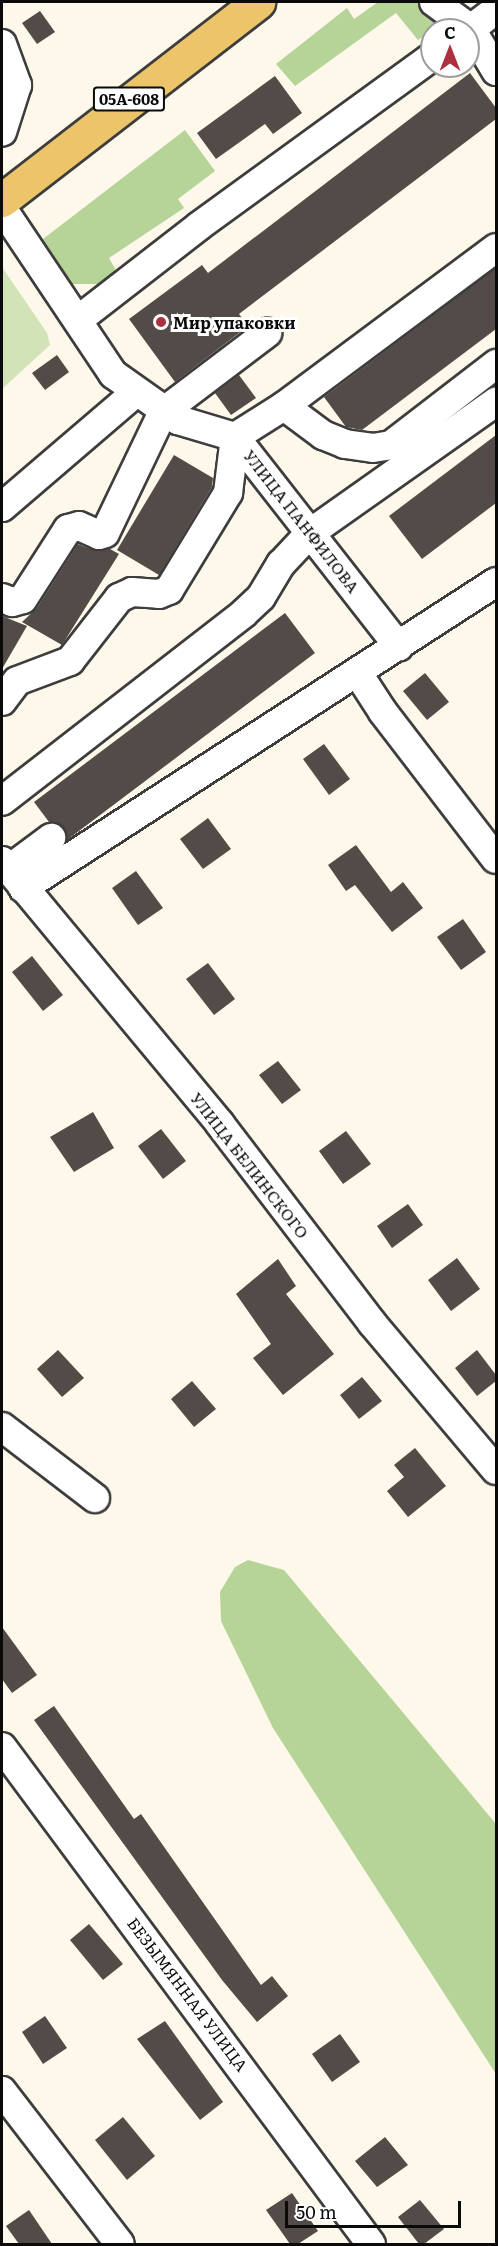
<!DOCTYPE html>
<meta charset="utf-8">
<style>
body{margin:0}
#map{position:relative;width:498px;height:2246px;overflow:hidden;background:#fdf8e9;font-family:Literata,serif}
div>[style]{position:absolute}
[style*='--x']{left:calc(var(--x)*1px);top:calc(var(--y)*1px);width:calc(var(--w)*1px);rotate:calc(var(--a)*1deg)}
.green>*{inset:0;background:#d1e3b7}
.forest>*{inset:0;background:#b6d398}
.building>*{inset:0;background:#524b48}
.roads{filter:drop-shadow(2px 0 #3d3d3d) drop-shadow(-2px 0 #3d3d3d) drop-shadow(0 2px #3d3d3d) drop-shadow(0 -2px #3d3d3d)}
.minor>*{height:28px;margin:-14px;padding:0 14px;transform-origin:14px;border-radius:14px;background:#fff}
.major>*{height:33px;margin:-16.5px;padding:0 16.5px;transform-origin:16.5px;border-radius:16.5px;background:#ecc56b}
.dots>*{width:16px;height:16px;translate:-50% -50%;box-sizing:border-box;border:3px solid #fff;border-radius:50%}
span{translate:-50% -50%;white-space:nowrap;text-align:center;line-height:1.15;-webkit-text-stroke:6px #fff;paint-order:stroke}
.shield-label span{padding:2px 4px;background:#fff;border:2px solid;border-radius:4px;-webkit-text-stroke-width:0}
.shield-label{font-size:15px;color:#0a0a0a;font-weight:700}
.poi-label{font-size:16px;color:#0a0a0a;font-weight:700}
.left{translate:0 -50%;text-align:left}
.street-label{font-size:16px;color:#0a0a0a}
.frame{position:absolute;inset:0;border:3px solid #0a0a0a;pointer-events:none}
.north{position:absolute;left:420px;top:18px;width:60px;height:60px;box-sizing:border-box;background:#fff;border:2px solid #9d9d9d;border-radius:50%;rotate:0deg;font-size:16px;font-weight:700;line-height:24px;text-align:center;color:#0a0a0a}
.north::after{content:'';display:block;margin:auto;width:21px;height:27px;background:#ac303d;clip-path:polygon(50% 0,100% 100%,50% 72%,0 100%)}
.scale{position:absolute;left:285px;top:2201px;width:176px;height:27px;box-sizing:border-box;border:3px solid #0a0a0a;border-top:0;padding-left:8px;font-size:18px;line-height:21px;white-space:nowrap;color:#0a0a0a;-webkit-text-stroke:4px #fff;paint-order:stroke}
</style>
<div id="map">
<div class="green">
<i style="clip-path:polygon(2px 267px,47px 333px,50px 345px,2px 389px)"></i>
</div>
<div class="forest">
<i style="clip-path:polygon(378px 2px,424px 2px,445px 23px,418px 40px,396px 13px,295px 86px,276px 64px,347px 8px,354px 19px)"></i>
<i style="clip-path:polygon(185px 130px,215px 171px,178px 199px,184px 208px,109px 258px,118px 274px,101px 284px,72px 284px,43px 239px)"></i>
<i style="clip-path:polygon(248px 1560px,284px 1570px,496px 1824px,496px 2074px,273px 1728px,221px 1621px,220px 1592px,235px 1567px)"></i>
</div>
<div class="building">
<i style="clip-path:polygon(40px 11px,55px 32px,37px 44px,22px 23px)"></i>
<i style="clip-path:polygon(470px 73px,496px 108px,496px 119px,239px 314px,248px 326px,175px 382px,129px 319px,202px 265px,208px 273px)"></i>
<i style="clip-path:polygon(275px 76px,302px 113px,273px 134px,265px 124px,216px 159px,197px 133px)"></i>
<i style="clip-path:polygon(496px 268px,496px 329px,362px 430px,346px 427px,324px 397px)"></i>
<i style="clip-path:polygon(57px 355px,69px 372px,45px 390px,32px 373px)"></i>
<i style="clip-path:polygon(239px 375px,256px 398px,231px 415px,215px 393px)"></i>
<i style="clip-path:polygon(496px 435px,496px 503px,422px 559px,389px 516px)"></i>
<i style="clip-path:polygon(174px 455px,213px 478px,212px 487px,159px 575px,117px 550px)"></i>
<i style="clip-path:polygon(78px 544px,93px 550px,110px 549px,119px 554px,62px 645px,22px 622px,37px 608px)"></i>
<i style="clip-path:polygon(285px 613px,315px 653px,67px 840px,64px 828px,49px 822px,34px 802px)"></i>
<i style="clip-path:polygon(2px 616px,27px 626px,2px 669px)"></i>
<i style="clip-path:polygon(425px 673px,449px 702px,427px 720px,403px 691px)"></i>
<i style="clip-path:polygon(324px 744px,350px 779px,329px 795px,303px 759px)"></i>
<i style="clip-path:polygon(208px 818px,231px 849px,203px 869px,180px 839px)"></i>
<i style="clip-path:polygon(356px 845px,391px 892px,403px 882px,423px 908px,392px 932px,355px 885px,346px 891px,328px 865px)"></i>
<i style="clip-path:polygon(136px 871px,163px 908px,138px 925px,112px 888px)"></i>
<i style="clip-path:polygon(463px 919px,486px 952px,461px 970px,437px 937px)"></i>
<i style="clip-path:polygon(32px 956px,63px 995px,43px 1011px,12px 972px)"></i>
<i style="clip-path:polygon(208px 963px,235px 999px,214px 1015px,186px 979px)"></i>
<i style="clip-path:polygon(278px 1061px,301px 1090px,282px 1104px,259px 1075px)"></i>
<i style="clip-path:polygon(93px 1112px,114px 1148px,74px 1172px,50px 1137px)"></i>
<i style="clip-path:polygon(161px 1129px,186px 1161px,163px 1179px,138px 1146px)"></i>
<i style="clip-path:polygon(346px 1131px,371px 1164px,343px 1184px,319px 1151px)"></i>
<i style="clip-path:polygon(408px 1204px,423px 1225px,392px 1248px,377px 1226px)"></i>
<i style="clip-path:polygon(457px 1258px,480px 1289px,451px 1311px,428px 1280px)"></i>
<i style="clip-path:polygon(278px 1259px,296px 1286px,286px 1294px,334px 1354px,283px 1395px,253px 1358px,271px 1344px,236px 1294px)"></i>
<i style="clip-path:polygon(58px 1350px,84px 1378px,62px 1397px,37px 1369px)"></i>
<i style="clip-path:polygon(477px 1350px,496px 1375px,496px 1381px,477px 1396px,455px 1368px)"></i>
<i style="clip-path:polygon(362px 1377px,382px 1401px,359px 1419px,340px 1395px)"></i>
<i style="clip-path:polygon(192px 1381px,216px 1409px,194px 1427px,171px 1399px)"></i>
<i style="clip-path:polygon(415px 1448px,446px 1486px,408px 1517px,387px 1491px,404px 1477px,394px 1465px)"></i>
<i style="clip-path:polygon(2px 1627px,37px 1675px,12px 1693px,2px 1679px)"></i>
<i style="clip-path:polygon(54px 1706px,134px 1819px,141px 1814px,261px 1985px,272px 1976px,288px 1996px,257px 2022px,222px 1980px,34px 1720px)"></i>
<i style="clip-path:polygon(89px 1924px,123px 1964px,103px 1980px,70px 1940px)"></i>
<i style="clip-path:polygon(45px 2016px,67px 2048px,43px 2064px,22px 2032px)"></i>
<i style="clip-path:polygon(165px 2021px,223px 2102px,200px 2120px,137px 2039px)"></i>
<i style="clip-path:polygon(340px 2034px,360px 2062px,332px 2082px,312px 2054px)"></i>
<i style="clip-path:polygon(123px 2117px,155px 2156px,127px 2180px,95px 2140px)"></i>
<i style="clip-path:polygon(385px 2137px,408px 2165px,377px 2187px,355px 2161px)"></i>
<i style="clip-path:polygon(292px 2193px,318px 2231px,298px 2244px,290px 2244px,266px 2210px)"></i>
<i style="clip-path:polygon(420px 2200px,444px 2229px,424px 2244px,419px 2244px,398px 2217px)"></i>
<i style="clip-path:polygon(29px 2210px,52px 2244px,19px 2244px,6px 2226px)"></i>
</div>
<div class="roads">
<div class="minor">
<i style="--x:434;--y:2;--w:46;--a:36.1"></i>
<i style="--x:471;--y:29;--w:49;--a:59.2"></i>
<i style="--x:468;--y:31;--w:35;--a:-37"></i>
<i style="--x:2;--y:44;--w:44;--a:69.9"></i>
<i style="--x:17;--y:85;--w:49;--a:107.7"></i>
<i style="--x:2;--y:208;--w:200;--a:56.2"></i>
<i style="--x:113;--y:374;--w:80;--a:35.3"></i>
<i style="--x:178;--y:420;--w:59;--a:16.6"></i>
<i style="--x:235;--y:437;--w:266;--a:52"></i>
<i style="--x:78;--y:320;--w:153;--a:-37.8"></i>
<i style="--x:199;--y:226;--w:288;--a:-36"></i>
<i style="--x:284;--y:406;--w:49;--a:36.6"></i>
<i style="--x:323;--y:435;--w:24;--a:22"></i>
<i style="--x:345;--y:444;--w:28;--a:8"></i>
<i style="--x:373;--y:448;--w:18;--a:-9"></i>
<i style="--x:391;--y:445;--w:133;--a:-37.6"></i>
<i style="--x:2;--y:507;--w:177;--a:-40.6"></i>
<i style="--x:2;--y:598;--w:11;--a:22"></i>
<i style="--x:12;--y:602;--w:11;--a:-15"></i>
<i style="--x:23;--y:599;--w:83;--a:-57.3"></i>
<i style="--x:68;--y:529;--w:11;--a:-15"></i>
<i style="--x:79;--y:526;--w:22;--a:24"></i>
<i style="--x:99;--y:535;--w:6;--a:-18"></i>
<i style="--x:105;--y:533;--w:134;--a:-64.4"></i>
<i style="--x:163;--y:412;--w:131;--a:-37.2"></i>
<i style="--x:359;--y:675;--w:44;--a:57"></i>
<i style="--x:383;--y:712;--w:185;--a:52.5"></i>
<i style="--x:2;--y:701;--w:25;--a:-53"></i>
<i style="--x:17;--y:681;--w:57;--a:-20.7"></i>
<i style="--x:70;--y:661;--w:80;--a:-52.1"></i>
<i style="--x:119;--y:598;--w:14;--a:-25"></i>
<i style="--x:132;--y:592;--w:27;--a:4"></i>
<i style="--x:159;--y:594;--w:11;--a:-22"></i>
<i style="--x:169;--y:590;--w:114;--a:-58.7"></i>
<i style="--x:228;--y:493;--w:56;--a:-82.9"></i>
<i style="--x:235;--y:437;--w:58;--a:-32.3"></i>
<i style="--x:284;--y:406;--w:264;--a:-36.7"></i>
<i style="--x:2;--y:801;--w:306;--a:-37.8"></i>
<i style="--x:244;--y:613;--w:23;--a:-43"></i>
<i style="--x:261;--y:597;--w:39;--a:-59"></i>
<i style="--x:281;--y:564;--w:42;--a:-46.9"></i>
<i style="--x:310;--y:533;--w:228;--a:-35.2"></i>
<i style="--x:2;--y:861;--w:342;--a:50.3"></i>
<i style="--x:220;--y:1124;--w:250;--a:52.6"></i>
<i style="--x:372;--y:1323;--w:192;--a:49.9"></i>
<i style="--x:8;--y:870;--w:54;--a:-36.7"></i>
<i style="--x:23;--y:888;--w:563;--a:-32.9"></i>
<i style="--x:2;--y:1427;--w:117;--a:37.4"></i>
<i style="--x:2;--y:1747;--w:619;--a:53.41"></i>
<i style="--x:2;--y:2091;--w:193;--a:52.4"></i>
</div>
<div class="major">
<i style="--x:2;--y:200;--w:324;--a:-37.7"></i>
</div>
</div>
<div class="dots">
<i style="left:161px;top:322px;background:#ac303d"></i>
</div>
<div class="shield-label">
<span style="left:129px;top:99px">05А-608</span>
</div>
<div class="poi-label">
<span class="left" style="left:173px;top:322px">Мир упаковки</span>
</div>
<div class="street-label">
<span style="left:302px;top:521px;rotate:52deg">УЛИЦА ПАНФИЛОВА</span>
<span style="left:250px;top:1165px;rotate:52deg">УЛИЦА БЕЛИНСКОГО</span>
<span style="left:188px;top:1994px;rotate:53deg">БЕЗЫМЯННАЯ УЛИЦА</span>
</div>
<div class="frame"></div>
<div class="north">С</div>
<div class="scale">50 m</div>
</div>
